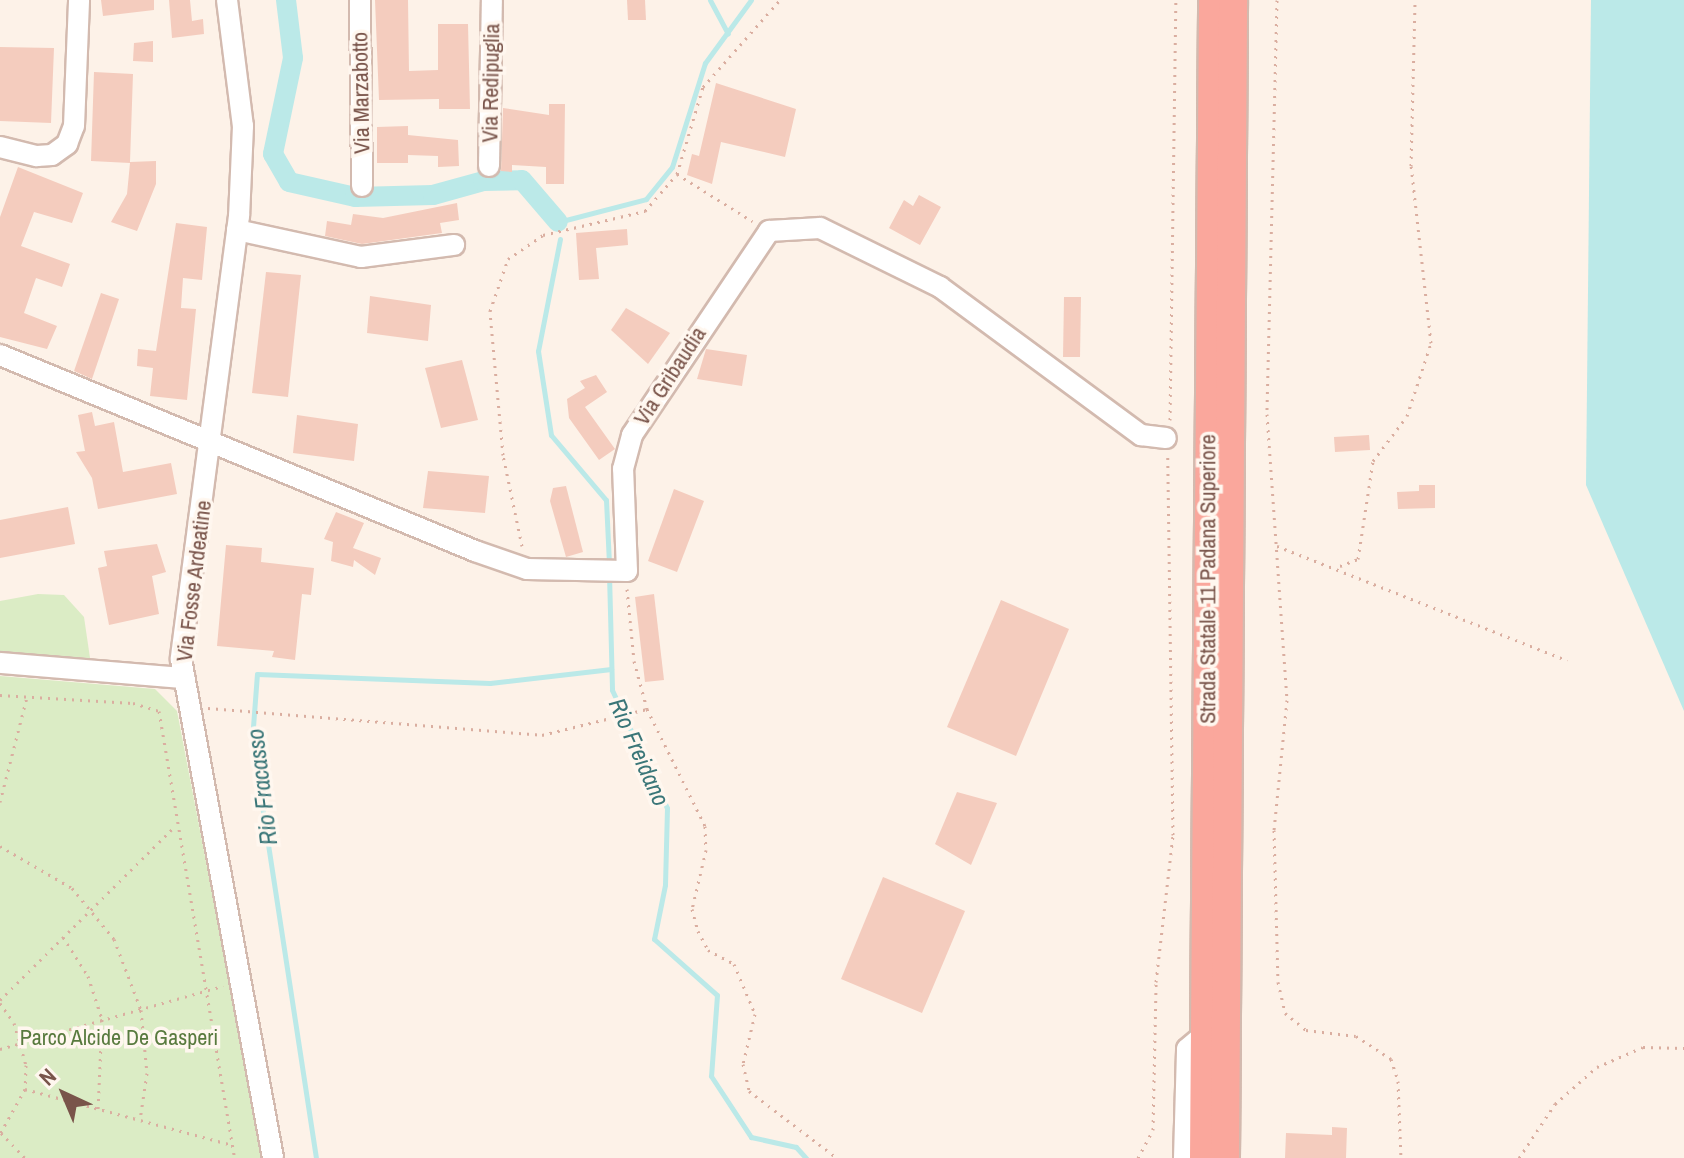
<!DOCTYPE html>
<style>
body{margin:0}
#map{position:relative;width:1684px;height:1158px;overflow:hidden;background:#fdf2e8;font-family:"Archivo Narrow",sans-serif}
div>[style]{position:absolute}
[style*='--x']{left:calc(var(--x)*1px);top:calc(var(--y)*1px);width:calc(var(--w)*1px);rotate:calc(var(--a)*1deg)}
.green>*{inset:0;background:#dbecc5}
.water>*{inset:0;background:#bbe9e8}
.stream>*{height:5px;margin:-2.5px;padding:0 2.5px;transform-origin:2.5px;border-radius:2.5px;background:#bbe9e8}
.canal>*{height:20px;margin:-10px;padding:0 10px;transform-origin:10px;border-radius:10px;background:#bbe9e8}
.building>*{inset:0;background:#f4ccbe}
.path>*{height:3px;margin-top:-1.5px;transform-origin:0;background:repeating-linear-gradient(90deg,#daaea0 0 2px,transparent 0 8px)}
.roads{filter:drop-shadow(2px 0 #d3baaf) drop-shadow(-2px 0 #d3baaf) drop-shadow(0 2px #d3baaf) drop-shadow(0 -2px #d3baaf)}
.minor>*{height:20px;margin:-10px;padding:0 10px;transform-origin:10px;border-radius:10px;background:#fff}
.highway>*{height:28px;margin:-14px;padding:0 14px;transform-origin:14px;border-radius:14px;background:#faa79c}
span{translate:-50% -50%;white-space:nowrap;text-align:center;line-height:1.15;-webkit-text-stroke:7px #fff7ef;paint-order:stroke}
.street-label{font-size:22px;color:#79544a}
.park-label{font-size:22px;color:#587a3e}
.water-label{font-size:24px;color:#3a7678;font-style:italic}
.north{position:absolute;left:24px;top:1054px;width:80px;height:80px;-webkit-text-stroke:6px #fff7ef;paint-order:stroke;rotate:316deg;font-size:22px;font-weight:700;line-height:32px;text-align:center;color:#79544a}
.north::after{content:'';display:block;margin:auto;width:28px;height:36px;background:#79544a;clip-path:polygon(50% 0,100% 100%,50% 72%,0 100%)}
</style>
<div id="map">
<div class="green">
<i style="clip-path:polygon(38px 594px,64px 595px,84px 617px,90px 658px,0 656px,0 601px)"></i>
<i style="clip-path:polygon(0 676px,155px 689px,177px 711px,263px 1158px,0 1158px)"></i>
</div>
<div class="water">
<i style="clip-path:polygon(1591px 0,1684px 0,1684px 711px,1586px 485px)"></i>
</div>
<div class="stream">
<i style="--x:710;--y:0;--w:38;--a:62"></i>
<i style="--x:558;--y:222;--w:91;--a:-14.6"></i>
<i style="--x:646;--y:199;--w:41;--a:-50.9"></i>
<i style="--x:672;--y:167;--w:109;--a:-72.4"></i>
<i style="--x:705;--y:63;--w:78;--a:-53.9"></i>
<i style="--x:560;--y:239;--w:114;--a:101.1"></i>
<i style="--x:538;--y:351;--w:85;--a:81.2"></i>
<i style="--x:551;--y:435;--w:85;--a:49.8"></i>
<i style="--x:606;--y:500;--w:64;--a:87.3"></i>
<i style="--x:609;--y:574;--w:116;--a:88.5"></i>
<i style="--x:612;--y:690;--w:130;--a:65"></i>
<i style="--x:667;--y:808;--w:77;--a:91.5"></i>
<i style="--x:665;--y:885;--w:55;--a:101.5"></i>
<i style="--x:654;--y:939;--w:84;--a:41.6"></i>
<i style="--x:717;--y:995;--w:81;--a:94.2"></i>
<i style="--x:711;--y:1076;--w:73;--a:56.7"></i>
<i style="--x:751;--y:1137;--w:46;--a:12.5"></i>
<i style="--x:796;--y:1147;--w:15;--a:48"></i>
<i style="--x:316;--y:1158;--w:423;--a:-98.7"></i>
<i style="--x:252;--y:740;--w:66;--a:-85.7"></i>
<i style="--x:257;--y:674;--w:233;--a:2.2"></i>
<i style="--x:490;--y:683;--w:122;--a:-6.6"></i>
</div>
<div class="canal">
<i style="--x:286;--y:0;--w:58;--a:83.1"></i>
<i style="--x:293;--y:58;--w:98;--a:101.8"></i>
<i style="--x:273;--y:154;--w:32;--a:60"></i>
<i style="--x:289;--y:182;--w:68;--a:12.8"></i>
<i style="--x:355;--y:197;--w:78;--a:-1.5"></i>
<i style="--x:433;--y:195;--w:52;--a:-15.6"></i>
<i style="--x:483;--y:181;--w:39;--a:-1"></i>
<i style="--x:522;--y:180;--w:55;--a:49.4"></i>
</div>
<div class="building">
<i style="clip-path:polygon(101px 0,154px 0,154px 10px,103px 16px)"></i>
<i style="clip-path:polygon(169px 0,190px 0,192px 21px,203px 19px,204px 34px,172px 38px)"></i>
<i style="clip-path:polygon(375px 0,408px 0,409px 71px,438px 70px,438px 24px,468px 24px,470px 109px,439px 109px,439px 99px,379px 100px)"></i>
<i style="clip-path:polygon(627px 0,645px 0,646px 20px,628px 20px)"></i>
<i style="clip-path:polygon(153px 41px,153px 62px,133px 61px,134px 43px)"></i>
<i style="clip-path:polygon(0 47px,54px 48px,51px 123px,0 121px)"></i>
<i style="clip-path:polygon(94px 72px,133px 74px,130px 162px,156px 161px,156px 184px,137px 231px,111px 222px,127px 194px,130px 163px,91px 161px)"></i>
<i style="clip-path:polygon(716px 83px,796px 109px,785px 157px,721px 142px,712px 184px,687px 175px,692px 154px,699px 156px)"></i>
<i style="clip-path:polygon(549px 104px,565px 104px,564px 184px,546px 184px,546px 167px,512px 165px,512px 172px,501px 171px,503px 108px,549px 115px)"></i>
<i style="clip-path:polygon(408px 126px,408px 135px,458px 140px,459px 166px,438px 167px,438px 156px,408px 155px,408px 163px,377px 163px,377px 127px)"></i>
<i style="clip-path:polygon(18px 167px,83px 193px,72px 223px,34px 212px,21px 246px,70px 264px,62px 287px,36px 278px,24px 313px,57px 326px,47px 349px,0 337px,0 217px)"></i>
<i style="clip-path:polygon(919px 195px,941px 207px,920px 245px,889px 228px,904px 200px,913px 206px)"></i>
<i style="clip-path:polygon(457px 203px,459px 220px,440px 223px,442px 233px,362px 244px,325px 236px,327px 221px,351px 225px,353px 214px,383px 218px)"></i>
<i style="clip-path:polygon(176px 223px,207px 227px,202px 280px,183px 278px,181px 308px,196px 309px,187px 400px,150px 396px,153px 368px,137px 366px,138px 349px,156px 351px)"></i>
<i style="clip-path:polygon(627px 229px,628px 245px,596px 248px,599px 279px,579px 280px,576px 233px)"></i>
<i style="clip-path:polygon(266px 272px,301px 275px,288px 397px,252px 393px)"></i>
<i style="clip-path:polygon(101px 293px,119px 299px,92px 379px,74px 371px)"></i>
<i style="clip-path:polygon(370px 296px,431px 305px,428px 341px,367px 333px)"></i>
<i style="clip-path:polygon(1064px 297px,1081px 297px,1080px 357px,1063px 357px)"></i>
<i style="clip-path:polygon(626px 308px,670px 333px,648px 364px,611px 330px)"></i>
<i style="clip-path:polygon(706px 349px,747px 355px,742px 386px,697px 379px)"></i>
<i style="clip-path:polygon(462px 360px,478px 420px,441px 428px,425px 368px)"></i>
<i style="clip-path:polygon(596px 375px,607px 392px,585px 407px,615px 449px,599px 460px,569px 418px,567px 399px,585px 388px,580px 381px)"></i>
<i style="clip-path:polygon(92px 412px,95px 426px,114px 422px,123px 472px,171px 463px,177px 494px,98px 509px,92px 478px,76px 452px,85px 451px,78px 415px)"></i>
<i style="clip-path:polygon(297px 415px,358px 424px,354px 461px,293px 453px)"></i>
<i style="clip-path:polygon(1369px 435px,1370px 450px,1335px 452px,1334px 437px)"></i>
<i style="clip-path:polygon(428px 471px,489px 476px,485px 513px,423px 508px)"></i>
<i style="clip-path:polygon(1419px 485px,1435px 485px,1435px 508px,1398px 509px,1397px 492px,1419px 491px)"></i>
<i style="clip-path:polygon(566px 486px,583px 552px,566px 557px,550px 501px,553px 488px)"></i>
<i style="clip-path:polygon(674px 489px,704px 501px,677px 572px,648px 561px)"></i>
<i style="clip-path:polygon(68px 507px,75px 544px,0 558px,0 520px)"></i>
<i style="clip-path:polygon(336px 512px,364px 523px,353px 548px,381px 558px,375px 575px,354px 560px,353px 567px,331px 561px,333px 542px,324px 539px)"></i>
<i style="clip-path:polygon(157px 544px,166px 572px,152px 576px,159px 614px,109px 625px,98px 568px,107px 566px,104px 551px)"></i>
<i style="clip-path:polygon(226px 545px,262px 548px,261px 562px,314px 568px,311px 595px,302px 594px,295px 660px,272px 657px,274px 651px,217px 646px)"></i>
<i style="clip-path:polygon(654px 594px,664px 680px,645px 682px,635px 597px)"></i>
<i style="clip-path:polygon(1001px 600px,1069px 629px,1016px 756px,947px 727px)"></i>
<i style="clip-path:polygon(957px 792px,997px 803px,971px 865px,935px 844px)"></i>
<i style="clip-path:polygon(883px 877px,965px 911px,922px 1013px,841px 979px)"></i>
<i style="clip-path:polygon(1332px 1127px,1347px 1128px,1346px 1158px,1285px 1158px,1286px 1133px,1332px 1135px)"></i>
</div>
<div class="path">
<i style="--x:1277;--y:0;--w:414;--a:91.4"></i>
<i style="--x:1267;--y:414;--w:287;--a:86"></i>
<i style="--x:1287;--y:700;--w:131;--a:95.7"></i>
<i style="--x:1274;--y:830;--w:152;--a:88.5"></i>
<i style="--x:1278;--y:982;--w:32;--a:77"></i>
<i style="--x:1285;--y:1013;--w:27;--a:39"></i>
<i style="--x:1306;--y:1030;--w:50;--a:6.8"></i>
<i style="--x:1356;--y:1036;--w:42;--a:33.3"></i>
<i style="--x:1391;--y:1059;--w:23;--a:72"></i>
<i style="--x:1398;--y:1081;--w:77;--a:87.8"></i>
<i style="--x:677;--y:174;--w:89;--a:32.1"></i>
<i style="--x:1170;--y:420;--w:420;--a:-89.2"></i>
<i style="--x:522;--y:546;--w:93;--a:-101.8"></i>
<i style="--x:503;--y:455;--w:145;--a:-95.2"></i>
<i style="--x:490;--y:311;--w:55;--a:-70.9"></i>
<i style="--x:508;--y:259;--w:42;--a:-34.4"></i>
<i style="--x:543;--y:235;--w:105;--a:-13.2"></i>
<i style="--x:645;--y:211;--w:49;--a:-49.1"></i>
<i style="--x:677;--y:174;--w:91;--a:-73.4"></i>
<i style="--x:703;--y:87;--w:116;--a:-48.5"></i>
<i style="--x:1277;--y:546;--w:312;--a:21.5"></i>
<i style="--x:1340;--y:566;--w:19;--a:-21"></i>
<i style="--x:1358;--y:559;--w:99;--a:-81.3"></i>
<i style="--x:1373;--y:461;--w:56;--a:-52.9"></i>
<i style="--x:1407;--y:416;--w:77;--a:-71.8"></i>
<i style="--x:1431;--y:343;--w:178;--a:-96.4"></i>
<i style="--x:1411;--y:166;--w:166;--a:-88.6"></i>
<i style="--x:627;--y:589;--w:72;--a:84.4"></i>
<i style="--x:634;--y:661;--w:50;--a:74.8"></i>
<i style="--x:647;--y:709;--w:131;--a:63.6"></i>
<i style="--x:705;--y:826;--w:24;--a:88"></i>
<i style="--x:706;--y:850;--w:61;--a:103.3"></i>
<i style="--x:692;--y:909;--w:23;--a:75"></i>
<i style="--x:698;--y:931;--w:21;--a:62"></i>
<i style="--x:708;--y:950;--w:30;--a:28"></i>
<i style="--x:734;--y:964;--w:54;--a:67.2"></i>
<i style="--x:755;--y:1014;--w:51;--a:103.5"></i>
<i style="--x:743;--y:1064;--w:28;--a:77"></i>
<i style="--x:749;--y:1091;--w:111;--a:37.3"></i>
<i style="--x:0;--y:695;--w:133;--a:3.4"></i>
<i style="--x:133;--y:703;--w:27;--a:17"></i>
<i style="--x:159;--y:711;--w:453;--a:80.4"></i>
<i style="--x:208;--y:708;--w:335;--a:4.6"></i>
<i style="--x:542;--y:735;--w:108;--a:-13.9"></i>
<i style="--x:0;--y:802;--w:108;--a:-75.6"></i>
<i style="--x:0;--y:846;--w:83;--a:30.3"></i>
<i style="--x:72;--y:888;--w:66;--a:50.5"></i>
<i style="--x:114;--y:939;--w:76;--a:69.2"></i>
<i style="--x:141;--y:1010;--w:63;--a:84.6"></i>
<i style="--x:147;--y:1073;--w:48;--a:98.5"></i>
<i style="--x:63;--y:937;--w:46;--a:57.3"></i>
<i style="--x:88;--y:976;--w:45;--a:72"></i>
<i style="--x:102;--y:1019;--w:91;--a:92.5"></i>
<i style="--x:0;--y:1000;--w:248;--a:-44.8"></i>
<i style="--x:0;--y:1003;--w:24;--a:55"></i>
<i style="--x:14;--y:1023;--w:44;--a:74.1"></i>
<i style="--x:26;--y:1065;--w:24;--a:92"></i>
<i style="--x:25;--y:1089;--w:51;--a:119.1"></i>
<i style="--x:0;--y:1049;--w:232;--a:-15.8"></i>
<i style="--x:25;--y:1089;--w:214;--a:15.1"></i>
<i style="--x:1;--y:1133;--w:35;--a:46"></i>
<i style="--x:1138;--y:1158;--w:32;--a:-62"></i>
<i style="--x:1153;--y:1130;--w:148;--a:-88.8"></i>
<i style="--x:1156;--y:982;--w:148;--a:-83.4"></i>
<i style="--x:1173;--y:835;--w:380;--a:-90.8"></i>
<i style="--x:1519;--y:1158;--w:65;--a:-56.3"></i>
<i style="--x:1555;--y:1104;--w:56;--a:-41.4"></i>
<i style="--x:1597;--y:1067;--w:50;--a:-23.5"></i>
<i style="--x:1643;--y:1047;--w:41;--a:1.4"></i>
</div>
<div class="roads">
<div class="minor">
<i style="--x:227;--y:0;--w:127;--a:82.8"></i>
<i style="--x:243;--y:126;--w:90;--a:92.5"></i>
<i style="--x:239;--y:216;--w:447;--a:97.5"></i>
<i style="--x:181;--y:659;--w:507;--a:79.55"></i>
<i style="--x:360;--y:0;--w:186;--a:89.4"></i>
<i style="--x:0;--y:147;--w:38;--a:14"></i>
<i style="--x:37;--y:156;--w:15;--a:-4"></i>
<i style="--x:52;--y:155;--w:19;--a:-36"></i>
<i style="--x:67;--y:144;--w:19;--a:-69"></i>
<i style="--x:74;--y:126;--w:126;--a:-87.7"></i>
<i style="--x:489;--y:166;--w:166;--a:-89"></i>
<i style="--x:237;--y:230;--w:127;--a:12.3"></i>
<i style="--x:361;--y:257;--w:94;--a:-7.4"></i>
<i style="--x:0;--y:355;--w:514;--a:22.42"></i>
<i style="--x:475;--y:551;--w:55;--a:19.1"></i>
<i style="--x:527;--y:569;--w:100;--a:1.1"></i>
<i style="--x:627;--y:571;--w:102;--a:-92.2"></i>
<i style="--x:623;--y:469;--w:35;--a:-75"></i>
<i style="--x:632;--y:435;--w:246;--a:-56.1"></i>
<i style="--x:769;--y:231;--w:51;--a:-3.4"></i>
<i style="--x:820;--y:228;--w:134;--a:26.2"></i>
<i style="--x:940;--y:287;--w:250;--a:36.4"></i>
<i style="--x:1141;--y:435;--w:25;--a:7"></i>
<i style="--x:0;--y:663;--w:185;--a:4.7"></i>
<i style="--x:1184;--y:1158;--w:109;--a:-88.4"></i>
<i style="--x:1187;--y:1049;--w:23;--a:-40"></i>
</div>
<div class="highway">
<i style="--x:1204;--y:1158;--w:1158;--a:-89.55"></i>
<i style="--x:1225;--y:1158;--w:1158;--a:-89.6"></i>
</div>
</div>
<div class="street-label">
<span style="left:491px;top:83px;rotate:-89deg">Via Redipuglia</span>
<span style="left:361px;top:93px;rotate:-91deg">Via Marzabotto</span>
<span style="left:670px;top:376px;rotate:-57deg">Via Gribaudia</span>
<span style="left:1208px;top:579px;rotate:-90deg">Strada Statale 11 Padana Superiore</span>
<span style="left:194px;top:581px;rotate:-83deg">Via Fosse Ardeatine</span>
</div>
<div class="park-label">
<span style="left:119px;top:1038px">Parco Alcide De Gasperi</span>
</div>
<div class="water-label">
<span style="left:639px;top:752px;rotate:66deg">Rio Freidano</span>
<span style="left:262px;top:787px;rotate:-97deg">Rio Fracasso</span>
</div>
<div class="north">N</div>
</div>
